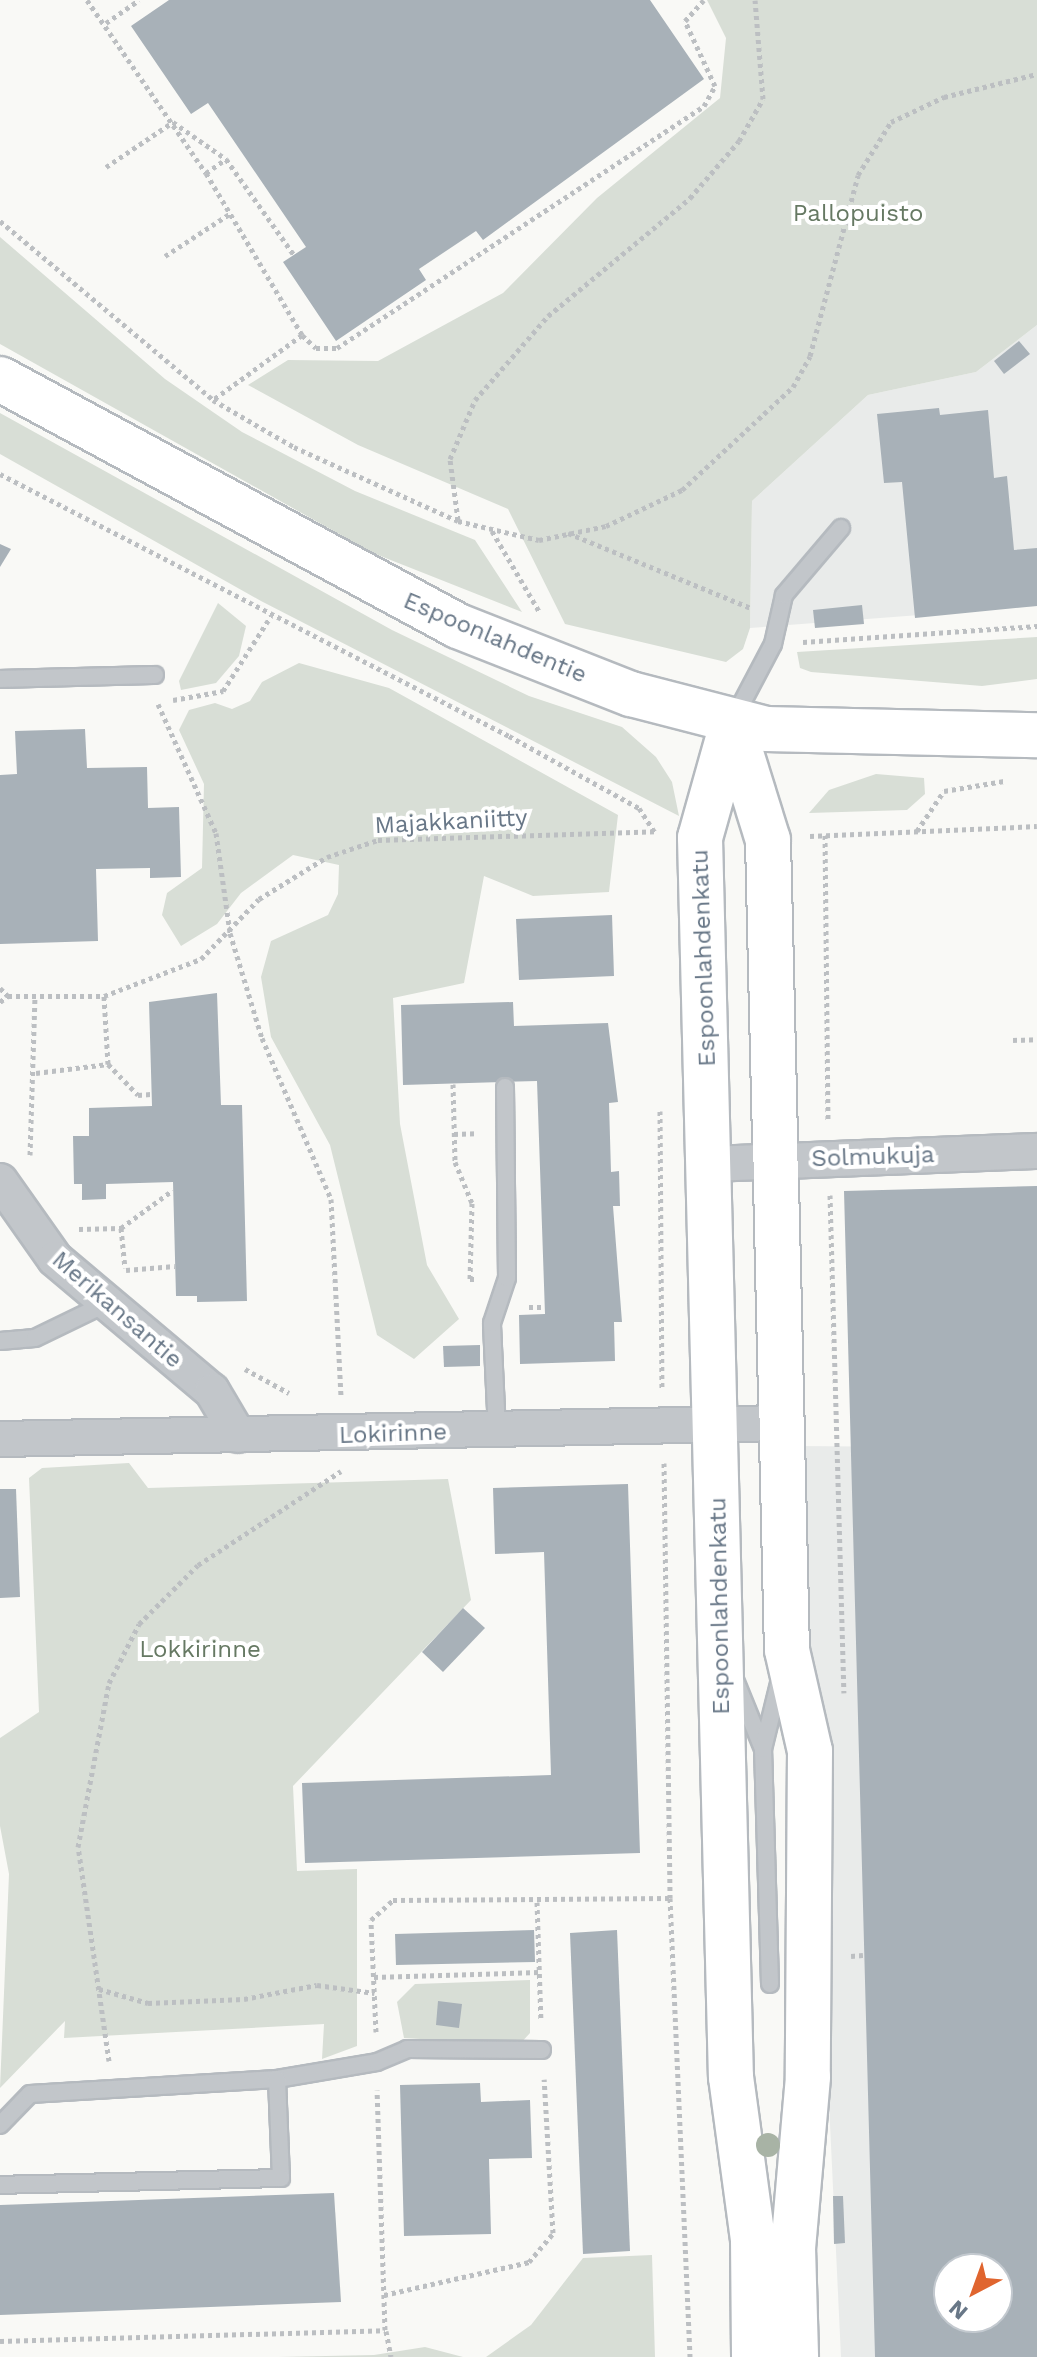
<!DOCTYPE html>
<style>
body{margin:0}
#map{position:relative;width:1037px;height:2357px;overflow:hidden;background:#f9f9f6;font-family:"Work Sans",sans-serif}
div>[style]{position:absolute}
[style*='--x']{left:calc(var(--x)*1px);top:calc(var(--y)*1px);width:calc(var(--w)*1px);rotate:calc(var(--a)*1deg)}
.built>*{inset:0;background:#e9ebea}
.green>*{inset:0;background:#d8ded6}
.building>*{inset:0;background:#a8b1b8}
.path>*{height:5px;margin-top:-2.5px;transform-origin:0;background:repeating-linear-gradient(90deg,#bcbfc2 0 4px,transparent 0 8px)}
.roads{filter:drop-shadow(2px 0 #b5babf) drop-shadow(-2px 0 #b5babf) drop-shadow(0 2px #b5babf) drop-shadow(0 -2px #b5babf)}
.lane>*{height:16px;margin:-8px;padding:0 8px;transform-origin:8px;border-radius:8px;background:#c2c6ca}
.street>*{height:34px;margin:-17px;padding:0 17px;transform-origin:17px;border-radius:17px;background:#c2c6ca}
.secondary>*{height:44px;margin:-22px;padding:0 22px;transform-origin:22px;border-radius:22px;background:#fff}
.trees>*{width:24px;height:24px;margin:-12px;border-radius:50%;background:#a8b3a5}
span{translate:-50% -50%;white-space:nowrap;text-align:center;line-height:1.15;-webkit-text-stroke:8px #fff;paint-order:stroke}
.park-label{font-size:24px;color:#667963}
.street-label{font-size:24px;color:#687787}
.north{position:absolute;left:933px;top:2253px;width:80px;height:80px;box-sizing:border-box;background:#fff;border:2px solid #c3c9cf;border-radius:50%;rotate:221deg;font-size:22px;font-weight:700;line-height:32px;text-align:center;color:#687787}
.north::after{content:'';display:block;margin:auto;width:28px;height:36px;background:#e0652f;clip-path:polygon(50% 0,100% 100%,50% 72%,0 100%)}
</style>
<div id="map">
<div class="built">
<i style="clip-path:polygon(1037px 325px,1037px 606px,750px 628px,752px 501px,868px 395px,976px 372px)"></i>
<i style="clip-path:polygon(evenodd,798px 1446px,1037px 1448px,1037px 2357px,841px 2357px,798px 1446px,949px 2269px,997px 2269px,997px 2317px,949px 2317px,949px 2269px)"></i>
</div>
<div class="green">
<i style="clip-path:polygon(707px 0,1037px 0,1037px 325px,976px 372px,868px 395px,752px 501px,750px 628px,743px 649px,726px 662px,565px 624px,508px 509px,358px 445px,248px 385px,288px 360px,378px 361px,503px 293px,597px 198px,720px 98px,726px 38px)"></i>
<i style="clip-path:polygon(0 237px,165px 379px,242px 432px,355px 491px,475px 540px,522px 612px,373px 553px,0 344px)"></i>
<i style="clip-path:polygon(0 413px,392px 630px,529px 696px,622px 727px,656px 757px,672px 782px,679px 816px,261px 601px,0 454px)"></i>
<i style="clip-path:polygon(218px 603px,246px 626px,239px 656px,216px 683px,181px 690px,179px 681px)"></i>
<i style="clip-path:polygon(1037px 637px,1037px 679px,982px 686px,811px 672px,800px 668px,797px 652px)"></i>
<i style="clip-path:polygon(299px 663px,389px 688px,618px 815px,609px 892px,533px 896px,484px 876px,464px 983px,393px 998px,400px 1124px,427px 1265px,459px 1319px,414px 1359px,377px 1335px,330px 1145px,271px 1037px,261px 977px,271px 941px,328px 915px,338px 894px,339px 865px,293px 855px,241px 893px,217px 924px,181px 946px,162px 915px,167px 893px,202px 868px,204px 784px,179px 730px,189px 710px,215px 703px,232px 709px,250px 701px,262px 682px)"></i>
<i style="clip-path:polygon(876px 774px,924px 778px,925px 794px,907px 810px,809px 813px,829px 790px)"></i>
<i style="clip-path:polygon(129px 1463px,148px 1488px,448px 1479px,471px 1600px,293px 1786px,297px 1871px,357px 1869px,357px 2046px,322px 2059px,324px 2024px,64px 2038px,65px 2021px,0 2088px,9px 1874px,0 1826px,0 1738px,39px 1712px,29px 1478px,42px 1468px)"></i>
<i style="clip-path:polygon(530px 1980px,530px 2033px,519px 2045px,404px 2038px,397px 2002px,415px 1984px)"></i>
<i style="clip-path:polygon(652px 2255px,655px 2357px,486px 2357px,531px 2325px,583px 2258px)"></i>
<i style="clip-path:polygon(425px 2347px,463px 2357px,278px 2357px,374px 2355px)"></i>
</div>
<div class="building">
<i style="clip-path:polygon(169px 0,650px 0,704px 79px,483px 240px,476px 231px,419px 269px,426px 280px,336px 341px,283px 262px,306px 247px,208px 103px,191px 114px,131px 26px)"></i>
<i style="clip-path:polygon(1019px 341px,1030px 354px,1004px 374px,994px 361px)"></i>
<i style="clip-path:polygon(939px 408px,940px 415px,988px 410px,994px 478px,1007px 476px,1014px 550px,1037px 548px,1037px 606px,915px 618px,902px 482px,884px 483px,877px 414px)"></i>
<i style="clip-path:polygon(0 544px,11px 549px,0 567px)"></i>
<i style="clip-path:polygon(862px 605px,864px 624px,815px 628px,813px 610px)"></i>
<i style="clip-path:polygon(85px 729px,87px 768px,147px 767px,148px 808px,179px 807px,181px 877px,150px 878px,150px 868px,96px 869px,98px 941px,0 944px,0 775px,17px 774px,15px 731px)"></i>
<i style="clip-path:polygon(612px 915px,614px 976px,519px 980px,516px 919px)"></i>
<i style="clip-path:polygon(217px 993px,221px 1105px,242px 1105px,247px 1301px,197px 1302px,197px 1296px,176px 1296px,173px 1182px,106px 1184px,106px 1199px,82px 1200px,82px 1184px,74px 1184px,73px 1136px,89px 1136px,89px 1108px,152px 1106px,149px 1002px)"></i>
<i style="clip-path:polygon(513px 1002px,514px 1026px,608px 1023px,618px 1102px,609px 1103px,611px 1172px,619px 1171px,620px 1206px,613px 1206px,622px 1322px,614px 1322px,615px 1361px,520px 1364px,519px 1315px,545px 1314px,537px 1081px,403px 1085px,401px 1005px)"></i>
<i style="clip-path:polygon(evenodd,1037px 1186px,1037px 2357px,875px 2357px,844px 1191px,1037px 1186px,949px 2269px,997px 2269px,997px 2317px,949px 2317px,949px 2269px)"></i>
<i style="clip-path:polygon(480px 1345px,480px 1366px,444px 1367px,443px 1346px)"></i>
<i style="clip-path:polygon(628px 1484px,640px 1853px,305px 1863px,302px 1783px,551px 1775px,544px 1552px,495px 1554px,493px 1488px)"></i>
<i style="clip-path:polygon(0 1489px,16px 1489px,20px 1597px,0 1598px)"></i>
<i style="clip-path:polygon(463px 1608px,485px 1628px,443px 1672px,422px 1652px)"></i>
<i style="clip-path:polygon(534px 1930px,535px 1962px,396px 1965px,395px 1934px)"></i>
<i style="clip-path:polygon(617px 1930px,630px 2251px,583px 2254px,570px 1933px)"></i>
<i style="clip-path:polygon(438px 2001px,462px 2004px,459px 2028px,436px 2025px)"></i>
<i style="clip-path:polygon(480px 2083px,481px 2102px,530px 2100px,532px 2158px,489px 2159px,491px 2234px,404px 2236px,400px 2085px)"></i>
<i style="clip-path:polygon(334px 2193px,341px 2302px,0 2315px,0 2205px)"></i>
<i style="clip-path:polygon(833px 2196px,843px 2196px,845px 2243px,834px 2244px)"></i>
</div>
<div class="path">
<i style="--x:87;--y:0;--w:210;--a:55.5"></i>
<i style="--x:206;--y:173;--w:188;--a:59.3"></i>
<i style="--x:302;--y:335;--w:110;--a:143.9"></i>
<i style="--x:106;--y:23;--w:40;--a:-34.9"></i>
<i style="--x:106;--y:167;--w:81;--a:-33.9"></i>
<i style="--x:173;--y:122;--w:65;--a:34.9"></i>
<i style="--x:226;--y:159;--w:118;--a:54.7"></i>
<i style="--x:206;--y:173;--w:24;--a:-35"></i>
<i style="--x:0;--y:221;--w:278;--a:40"></i>
<i style="--x:213;--y:400;--w:94;--a:30.1"></i>
<i style="--x:294;--y:447;--w:180;--a:24.3"></i>
<i style="--x:458;--y:521;--w:83;--a:13.2"></i>
<i style="--x:539;--y:540;--w:68;--a:-11.8"></i>
<i style="--x:606;--y:526;--w:84;--a:-25.3"></i>
<i style="--x:682;--y:490;--w:151;--a:-42.9"></i>
<i style="--x:793;--y:387;--w:35;--a:-61"></i>
<i style="--x:810;--y:356;--w:187;--a:-75.1"></i>
<i style="--x:858;--y:175;--w:62;--a:-58.1"></i>
<i style="--x:891;--y:122;--w:59;--a:-25.3"></i>
<i style="--x:944;--y:97;--w:96;--a:-13.9"></i>
<i style="--x:165;--y:256;--w:79;--a:-33.1"></i>
<i style="--x:302;--y:335;--w:19;--a:43"></i>
<i style="--x:316;--y:348;--w:21;--a:0"></i>
<i style="--x:337;--y:348;--w:440;--a:-33.4"></i>
<i style="--x:704;--y:106;--w:23;--a:-61"></i>
<i style="--x:715;--y:86;--w:72;--a:-114.8"></i>
<i style="--x:685;--y:21;--w:28;--a:-48"></i>
<i style="--x:0;--y:474;--w:572;--a:27.24"></i>
<i style="--x:509;--y:736;--w:149;--a:29"></i>
<i style="--x:639;--y:808;--w:30;--a:57"></i>
<i style="--x:458;--y:520;--w:62;--a:-97.5"></i>
<i style="--x:450;--y:459;--w:64;--a:-67"></i>
<i style="--x:475;--y:400;--w:111;--a:-49"></i>
<i style="--x:548;--y:316;--w:185;--a:-39.7"></i>
<i style="--x:690;--y:198;--w:75;--a:-49.3"></i>
<i style="--x:739;--y:141;--w:48;--a:-60.3"></i>
<i style="--x:763;--y:99;--w:99;--a:-94.6"></i>
<i style="--x:492;--y:531;--w:93;--a:59.6"></i>
<i style="--x:568;--y:533;--w:198;--a:22.3"></i>
<i style="--x:803;--y:642;--w:235;--a:-3.9"></i>
<i style="--x:173;--y:700;--w:51;--a:-10.2"></i>
<i style="--x:223;--y:691;--w:89;--a:-57.4"></i>
<i style="--x:158;--y:704;--w:141;--a:65.8"></i>
<i style="--x:216;--y:833;--w:101;--a:82"></i>
<i style="--x:230;--y:933;--w:110;--a:73.1"></i>
<i style="--x:262;--y:1038;--w:175;--a:66.8"></i>
<i style="--x:331;--y:1199;--w:198;--a:87.1"></i>
<i style="--x:917;--y:831;--w:48;--a:-56"></i>
<i style="--x:944;--y:791;--w:61;--a:-9.5"></i>
<i style="--x:825;--y:835;--w:286;--a:89.4"></i>
<i style="--x:810;--y:836;--w:227;--a:-2.5"></i>
<i style="--x:0;--y:988;--w:11;--a:45"></i>
<i style="--x:0;--y:1002;--w:10;--a:-37"></i>
<i style="--x:8;--y:996;--w:96;--a:0"></i>
<i style="--x:104;--y:996;--w:104;--a:-20.9"></i>
<i style="--x:201;--y:959;--w:83;--a:-46"></i>
<i style="--x:259;--y:899;--w:80;--a:-31.7"></i>
<i style="--x:327;--y:857;--w:54;--a:-18.4"></i>
<i style="--x:378;--y:840;--w:279;--a:-1.8"></i>
<i style="--x:1013;--y:1040;--w:24;--a:-2"></i>
<i style="--x:108;--y:1064;--w:43;--a:45.9"></i>
<i style="--x:138;--y:1095;--w:13;--a:-4"></i>
<i style="--x:36;--y:1073;--w:73;--a:-7.1"></i>
<i style="--x:108;--y:1064;--w:68;--a:-93.4"></i>
<i style="--x:453;--y:1084;--w:78;--a:88.5"></i>
<i style="--x:455;--y:1162;--w:44;--a:67.5"></i>
<i style="--x:472;--y:1203;--w:76;--a:91.5"></i>
<i style="--x:470;--y:1279;--w:8;--a:0"></i>
<i style="--x:660;--y:1111;--w:278;--a:89.6"></i>
<i style="--x:454;--y:1134;--w:23;--a:-2"></i>
<i style="--x:30;--y:1155;--w:158;--a:-88.2"></i>
<i style="--x:830;--y:1195;--w:498;--a:88.4"></i>
<i style="--x:121;--y:1228;--w:64;--a:-36.2"></i>
<i style="--x:79;--y:1229;--w:42;--a:-1.4"></i>
<i style="--x:121;--y:1228;--w:40;--a:84.3"></i>
<i style="--x:126;--y:1270;--w:49;--a:-4.7"></i>
<i style="--x:529;--y:1307;--w:15;--a:0"></i>
<i style="--x:245;--y:1369;--w:50;--a:28.6"></i>
<i style="--x:664;--y:1463;--w:435;--a:89.2"></i>
<i style="--x:670;--y:1898;--w:459;--a:87.5"></i>
<i style="--x:537;--y:1902;--w:119;--a:88.1"></i>
<i style="--x:851;--y:1956;--w:12;--a:-5"></i>
<i style="--x:374;--y:1977;--w:165;--a:-1.7"></i>
<i style="--x:99;--y:1989;--w:51;--a:15.9"></i>
<i style="--x:148;--y:2003;--w:96;--a:-2.4"></i>
<i style="--x:244;--y:1999;--w:74;--a:-10.9"></i>
<i style="--x:317;--y:1985;--w:58;--a:8"></i>
<i style="--x:376;--y:2032;--w:112;--a:-92.6"></i>
<i style="--x:371;--y:1920;--w:30;--a:-42"></i>
<i style="--x:393;--y:1900;--w:277;--a:-0.4"></i>
<i style="--x:109;--y:2061;--w:216;--a:-98.2"></i>
<i style="--x:78;--y:1847;--w:167;--a:-79.3"></i>
<i style="--x:109;--y:1683;--w:66;--a:-63"></i>
<i style="--x:139;--y:1624;--w:83;--a:-45"></i>
<i style="--x:198;--y:1565;--w:171;--a:-33.3"></i>
<i style="--x:384;--y:2295;--w:149;--a:-12.8"></i>
<i style="--x:529;--y:2262;--w:38;--a:-50"></i>
<i style="--x:553;--y:2233;--w:154;--a:-93.3"></i>
<i style="--x:386;--y:2331;--w:26;--a:79"></i>
<i style="--x:0;--y:2341;--w:385;--a:-1.6"></i>
<i style="--x:385;--y:2330;--w:240;--a:-91.9"></i>
</div>
<div class="roads">
<div class="lane">
<i style="--x:0;--y:679;--w:155;--a:-1.5"></i>
<i style="--x:734;--y:718;--w:84;--a:-62.2"></i>
<i style="--x:773;--y:644;--w:50;--a:-77.3"></i>
<i style="--x:784;--y:595;--w:88;--a:-49.6"></i>
<i style="--x:0;--y:1341;--w:35;--a:-5"></i>
<i style="--x:35;--y:1338;--w:82;--a:-25.9"></i>
<i style="--x:497;--y:1431;--w:108;--a:-92.7"></i>
<i style="--x:492;--y:1323;--w:47;--a:-71.6"></i>
<i style="--x:507;--y:1278;--w:191;--a:-90.6"></i>
<i style="--x:735;--y:1680;--w:74;--a:67.9"></i>
<i style="--x:770;--y:1984;--w:235;--a:-91.7"></i>
<i style="--x:763;--y:1749;--w:72;--a:-76.3"></i>
<i style="--x:277;--y:2079;--w:101;--a:-9.6"></i>
<i style="--x:377;--y:2062;--w:33;--a:-23"></i>
<i style="--x:407;--y:2049;--w:135;--a:0.4"></i>
<i style="--x:0;--y:2125;--w:43;--a:-45.9"></i>
<i style="--x:30;--y:2094;--w:247;--a:-3.5"></i>
<i style="--x:277;--y:2079;--w:99;--a:87.7"></i>
<i style="--x:281;--y:2178;--w:281;--a:178.6"></i>
</div>
<div class="street">
<i style="--x:709;--y:1164;--w:328;--a:-2.3"></i>
<i style="--x:0;--y:1181;--w:95;--a:54.8"></i>
<i style="--x:55;--y:1259;--w:205;--a:40.1"></i>
<i style="--x:212;--y:1391;--w:51;--a:59.4"></i>
<i style="--x:0;--y:1439;--w:786;--a:-1.17"></i>
</div>
<div class="secondary">
<i style="--x:0;--y:379;--w:520;--a:28.34"></i>
<i style="--x:458;--y:626;--w:186;--a:21.5"></i>
<i style="--x:631;--y:694;--w:139;--a:14.5"></i>
<i style="--x:766;--y:729;--w:271;--a:1.3"></i>
<i style="--x:732;--y:724;--w:121;--a:72.8"></i>
<i style="--x:768;--y:840;--w:810;--a:88.66"></i>
<i style="--x:787;--y:1650;--w:104;--a:77.2"></i>
<i style="--x:810;--y:1751;--w:326;--a:90.4"></i>
<i style="--x:808;--y:2077;--w:171;--a:95"></i>
<i style="--x:793;--y:2247;--w:110;--a:88.4"></i>
<i style="--x:732;--y:724;--w:118;--a:105.7"></i>
<i style="--x:700;--y:838;--w:1239;--a:88.57"></i>
<i style="--x:731;--y:2077;--w:163;--a:82.3"></i>
<i style="--x:753;--y:2239;--w:118;--a:89.5"></i>
</div>
</div>
<div class="trees">
<i style="left:768px;top:2145px"></i>
</div>
<div class="park-label">
<span style="left:858px;top:214px">Pallopuisto</span>
<span style="left:200px;top:1650px">Lokkirinne</span>
</div>
<div class="street-label">
<span style="left:495px;top:638px;rotate:23deg">Espoonlahdentie</span>
<span style="left:451px;top:822px;rotate:-3deg">Majakkaniitty</span>
<span style="left:704px;top:958px;rotate:-92deg">Espoonlahdenkatu</span>
<span style="left:873px;top:1157px;rotate:-2deg">Solmukuja</span>
<span style="left:117px;top:1310px;rotate:41deg">Merikansantie</span>
<span style="left:393px;top:1434px;rotate:-2deg">Lokirinne</span>
<span style="left:720px;top:1606px;rotate:-91deg">Espoonlahdenkatu</span>
</div>
<div class="north">N</div>
</div>
